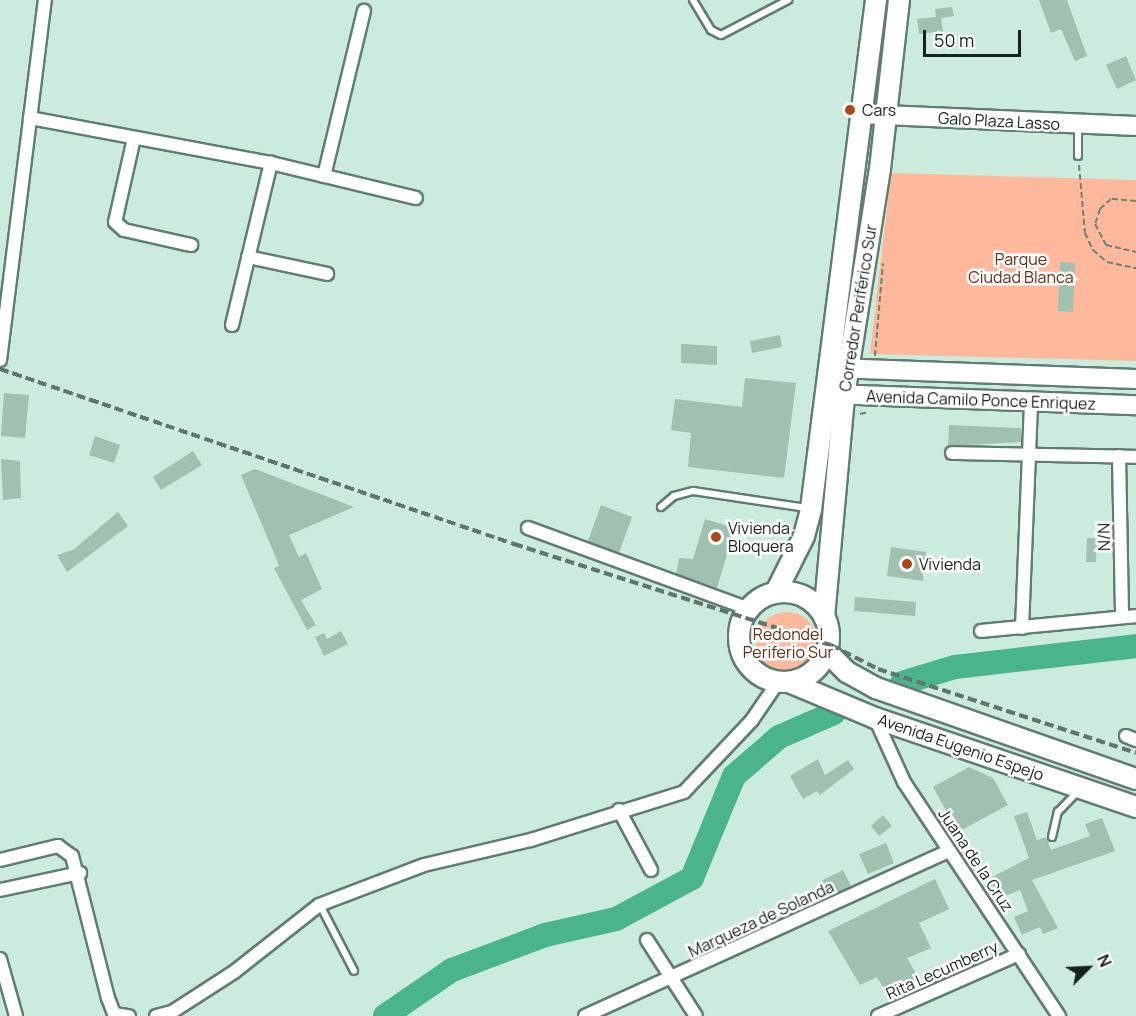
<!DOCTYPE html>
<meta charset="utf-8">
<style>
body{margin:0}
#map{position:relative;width:1136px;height:1016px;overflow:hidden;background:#cbecdc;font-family:Manrope,sans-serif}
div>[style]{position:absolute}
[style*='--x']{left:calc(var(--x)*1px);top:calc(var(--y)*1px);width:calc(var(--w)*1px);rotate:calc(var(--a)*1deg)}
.green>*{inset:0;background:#feb99c}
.round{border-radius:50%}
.river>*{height:24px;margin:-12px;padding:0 12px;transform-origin:12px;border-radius:12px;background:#4ab48b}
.building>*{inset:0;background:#a0c0b0}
.path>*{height:2px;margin-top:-1px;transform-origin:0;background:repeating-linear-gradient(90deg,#6c8277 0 6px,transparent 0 9px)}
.roads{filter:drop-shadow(2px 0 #607e70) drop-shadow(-2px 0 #607e70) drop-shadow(0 2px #607e70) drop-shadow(0 -2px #607e70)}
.lane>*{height:6px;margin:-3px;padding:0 3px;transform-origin:3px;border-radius:3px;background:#fff}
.street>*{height:12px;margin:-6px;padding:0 6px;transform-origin:6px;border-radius:6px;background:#fff}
.secondary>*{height:18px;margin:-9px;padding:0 9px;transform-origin:9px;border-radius:9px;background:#fff}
.primary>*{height:20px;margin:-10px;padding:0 10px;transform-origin:10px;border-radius:10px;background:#fff}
.primary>.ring{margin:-10px;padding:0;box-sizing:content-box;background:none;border:20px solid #fff;border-radius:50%}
.rail>*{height:4px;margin-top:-2px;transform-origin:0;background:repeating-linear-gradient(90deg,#60756b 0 9px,transparent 0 13.5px)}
.dots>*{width:16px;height:16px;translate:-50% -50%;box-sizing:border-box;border:3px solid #fff;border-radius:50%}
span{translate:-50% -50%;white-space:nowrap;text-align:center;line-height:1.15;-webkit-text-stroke:5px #fff;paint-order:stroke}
.poi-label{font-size:16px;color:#16221c}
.left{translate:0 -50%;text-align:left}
.street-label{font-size:16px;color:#16221c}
.park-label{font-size:16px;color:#642d14}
.north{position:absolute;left:1058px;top:938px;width:60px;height:60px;-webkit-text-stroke:4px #fff;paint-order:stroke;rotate:66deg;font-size:16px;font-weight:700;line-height:24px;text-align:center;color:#16221c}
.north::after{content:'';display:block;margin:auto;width:21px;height:27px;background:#16221c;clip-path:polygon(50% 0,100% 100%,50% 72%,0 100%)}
.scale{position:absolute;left:923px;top:30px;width:98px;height:27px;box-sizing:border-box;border:3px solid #16221c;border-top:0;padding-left:8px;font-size:18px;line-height:21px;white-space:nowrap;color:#16221c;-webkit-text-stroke:4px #fff;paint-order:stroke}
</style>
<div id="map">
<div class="green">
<i style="clip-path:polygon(891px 173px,1136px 180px,1136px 361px,870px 354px)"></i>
<i class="round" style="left:756px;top:612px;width:62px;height:62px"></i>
</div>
<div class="river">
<i style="--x:902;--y:683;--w:55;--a:-16.8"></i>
<i style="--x:955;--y:667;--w:182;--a:-6.6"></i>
<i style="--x:385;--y:1016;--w:81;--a:-34.5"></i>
<i style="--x:452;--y:970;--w:99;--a:-20.6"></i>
<i style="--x:545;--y:935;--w:73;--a:-12.7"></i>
<i style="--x:616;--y:919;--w:86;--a:-28.3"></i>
<i style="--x:692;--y:878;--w:110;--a:-67.6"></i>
<i style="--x:734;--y:776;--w:60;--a:-40.9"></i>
<i style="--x:779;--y:737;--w:60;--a:-23.6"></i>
</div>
<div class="building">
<i style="clip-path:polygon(1039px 0,1067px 0,1087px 56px,1075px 61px,1061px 29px,1051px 33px)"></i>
<i style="clip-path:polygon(952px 7px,954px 16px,941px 18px,943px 31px,919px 34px,917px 19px,936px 17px,935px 9px)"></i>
<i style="clip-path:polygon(1126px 56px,1136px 80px,1117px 89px,1106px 65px)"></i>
<i style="clip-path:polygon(1060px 262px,1075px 263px,1073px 312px,1058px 311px)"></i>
<i style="clip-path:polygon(780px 335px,782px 347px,752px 353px,750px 341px)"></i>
<i style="clip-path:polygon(681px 344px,717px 346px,717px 365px,681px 363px)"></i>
<i style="clip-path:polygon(745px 378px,796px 383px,784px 478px,688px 467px,691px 433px,671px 430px,675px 399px,742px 407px)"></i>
<i style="clip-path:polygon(4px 393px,29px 395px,25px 438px,1px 436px)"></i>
<i style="clip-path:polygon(949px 425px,1021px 428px,1021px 442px,948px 446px)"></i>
<i style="clip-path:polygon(95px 436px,120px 445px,114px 463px,89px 455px)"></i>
<i style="clip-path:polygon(193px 451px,202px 465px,161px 490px,153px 477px)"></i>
<i style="clip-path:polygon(1px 459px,20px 461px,21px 498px,3px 500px)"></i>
<i style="clip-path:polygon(255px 469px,354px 507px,289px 535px,299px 557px,306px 553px,322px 589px,301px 600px,316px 625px,307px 630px,274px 568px,279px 566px,274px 553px,241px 475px)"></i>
<i style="clip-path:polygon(601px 505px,632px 517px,619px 553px,588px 541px)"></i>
<i style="clip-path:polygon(118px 512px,128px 526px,67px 572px,57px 555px,73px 550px)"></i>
<i style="clip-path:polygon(705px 519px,735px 528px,717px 588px,676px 574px,679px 558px,693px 559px)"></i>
<i style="clip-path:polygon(1087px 538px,1097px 538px,1096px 562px,1086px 562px)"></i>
<i style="clip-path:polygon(891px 547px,926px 552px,923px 581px,887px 576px)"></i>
<i style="clip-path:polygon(855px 597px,916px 602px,915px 616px,854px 611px)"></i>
<i style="clip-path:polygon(341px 631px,348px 644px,324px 656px,315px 637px,324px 633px,327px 639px)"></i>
<i style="clip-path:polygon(818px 759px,825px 775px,848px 760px,854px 769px,820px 795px,817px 791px,803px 799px,790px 776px)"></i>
<i style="clip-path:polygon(969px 767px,993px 778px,1008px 805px,958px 832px,933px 787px)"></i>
<i style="clip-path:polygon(1027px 812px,1037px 840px,1046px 837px,1051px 850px,1090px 836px,1085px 824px,1102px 818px,1115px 851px,1032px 880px,1058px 928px,1043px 934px,1040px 927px,1022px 935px,1014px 917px,1028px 911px,1020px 890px,998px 899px,990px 878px,1029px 858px,1014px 816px)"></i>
<i style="clip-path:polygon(883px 815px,892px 826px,879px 836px,871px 826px)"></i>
<i style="clip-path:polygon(886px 843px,894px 863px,868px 874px,859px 854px)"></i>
<i style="clip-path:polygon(843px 870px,851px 886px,828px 897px,821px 881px)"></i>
<i style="clip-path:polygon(935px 879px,949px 909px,919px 923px,931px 948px,907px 958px,921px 982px,890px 999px,877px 977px,860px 985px,828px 931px)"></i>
</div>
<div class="path">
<i style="--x:1079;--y:165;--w:68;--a:85"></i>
<i style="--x:1085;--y:233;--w:19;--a:65"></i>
<i style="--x:1093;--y:250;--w:18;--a:41"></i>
<i style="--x:1107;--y:262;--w:30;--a:12"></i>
<i style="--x:1136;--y:201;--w:25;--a:-175"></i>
<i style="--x:1111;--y:199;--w:15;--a:138"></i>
<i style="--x:1100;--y:209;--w:16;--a:108"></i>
<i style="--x:1095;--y:224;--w:24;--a:62"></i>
<i style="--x:1106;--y:245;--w:31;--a:13"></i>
<i style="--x:875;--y:356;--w:93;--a:-85.1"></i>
<i style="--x:860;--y:414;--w:9;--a:-13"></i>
</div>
<div class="roads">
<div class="lane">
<i style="--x:693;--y:0;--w:35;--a:59"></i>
<i style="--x:711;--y:30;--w:11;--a:27"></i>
<i style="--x:721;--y:35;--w:76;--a:-27.6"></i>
<i style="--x:1078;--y:125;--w:31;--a:90"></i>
<i style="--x:661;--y:507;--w:17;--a:-40"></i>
<i style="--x:674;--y:496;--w:20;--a:-15"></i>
<i style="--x:693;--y:491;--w:115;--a:8.5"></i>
<i style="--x:1052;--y:837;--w:26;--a:-77"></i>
<i style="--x:1058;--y:812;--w:29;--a:-46"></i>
<i style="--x:320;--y:905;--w:74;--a:62.7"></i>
</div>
<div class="street">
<i style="--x:30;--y:118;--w:245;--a:10.6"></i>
<i style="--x:271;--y:163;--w:149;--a:13.6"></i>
<i style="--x:134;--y:138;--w:86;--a:102.7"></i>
<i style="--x:115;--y:222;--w:12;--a:42"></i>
<i style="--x:124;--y:230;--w:69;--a:12.6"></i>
<i style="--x:324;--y:176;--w:170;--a:-76.4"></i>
<i style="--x:248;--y:257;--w:81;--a:12.1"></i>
<i style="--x:232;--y:325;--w:167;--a:-76.5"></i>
<i style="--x:0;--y:360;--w:363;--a:-82.9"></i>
<i style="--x:952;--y:453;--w:184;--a:1.2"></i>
<i style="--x:1119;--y:456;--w:161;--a:88.9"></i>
<i style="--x:528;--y:528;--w:235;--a:20.1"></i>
<i style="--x:1022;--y:628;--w:227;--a:-87.7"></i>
<i style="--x:981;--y:631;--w:156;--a:-5.5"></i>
<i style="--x:875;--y:718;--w:70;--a:65.6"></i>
<i style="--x:904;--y:782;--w:281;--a:56.5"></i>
<i style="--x:1126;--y:736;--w:11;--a:22"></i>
<i style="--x:619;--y:810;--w:68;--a:61.9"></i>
<i style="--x:0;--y:860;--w:60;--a:-13.6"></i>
<i style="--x:58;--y:846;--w:17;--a:36"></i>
<i style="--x:72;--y:856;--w:146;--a:75.8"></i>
<i style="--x:108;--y:998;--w:17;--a:69"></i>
<i style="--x:114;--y:1014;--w:15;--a:8"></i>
<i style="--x:0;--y:890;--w:82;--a:-12"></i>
<i style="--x:647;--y:940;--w:90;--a:57.2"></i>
<i style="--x:0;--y:959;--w:59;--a:74.3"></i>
<i style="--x:156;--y:1016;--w:16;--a:-14"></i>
<i style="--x:172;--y:1012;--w:74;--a:-32.8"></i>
<i style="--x:234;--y:972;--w:108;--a:-38.2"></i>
<i style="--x:319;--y:905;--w:112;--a:-20.9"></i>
<i style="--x:424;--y:865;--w:110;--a:-13.2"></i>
<i style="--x:531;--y:840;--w:160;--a:-17.4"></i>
<i style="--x:684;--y:792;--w:99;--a:-46.6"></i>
<i style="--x:752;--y:720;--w:46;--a:-55.6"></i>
<i style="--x:585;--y:1016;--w:400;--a:-24.4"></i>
<i style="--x:878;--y:1016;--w:154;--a:-23.7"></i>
</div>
<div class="secondary">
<i style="--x:861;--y:114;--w:275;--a:2.5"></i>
<i style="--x:835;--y:368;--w:301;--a:2.1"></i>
<i style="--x:831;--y:394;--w:305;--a:2.1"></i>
</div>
<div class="primary">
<i class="ring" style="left:739px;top:592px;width:70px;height:70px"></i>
<i style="--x:776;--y:592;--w:63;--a:-63.4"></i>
<i style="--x:804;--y:536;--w:28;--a:-75"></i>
<i style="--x:811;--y:509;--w:513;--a:-82.72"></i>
<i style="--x:824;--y:617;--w:222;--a:-84.8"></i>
<i style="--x:844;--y:396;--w:230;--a:-81"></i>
<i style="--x:880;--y:169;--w:170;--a:-83.6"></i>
<i style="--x:828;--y:653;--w:27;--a:45"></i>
<i style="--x:847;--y:672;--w:33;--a:29"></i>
<i style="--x:876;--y:688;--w:275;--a:19.3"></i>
<i style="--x:789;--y:682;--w:93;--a:22.7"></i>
<i style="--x:875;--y:718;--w:276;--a:18.8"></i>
</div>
</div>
<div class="rail">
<i style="--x:0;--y:369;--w:543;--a:18.8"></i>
<i style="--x:514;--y:544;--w:333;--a:17.7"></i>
<i style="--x:831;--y:645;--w:53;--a:27.1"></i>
<i style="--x:878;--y:669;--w:271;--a:18"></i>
</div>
<div class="dots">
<i style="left:850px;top:110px;background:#ac4815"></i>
<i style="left:716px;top:537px;background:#ac4815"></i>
<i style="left:907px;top:564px;background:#ac4815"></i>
</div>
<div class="poi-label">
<span class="left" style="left:862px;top:110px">Cars</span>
<span class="left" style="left:728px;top:537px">Vivienda<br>Bloquera</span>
<span class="left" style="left:919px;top:564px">Vivienda</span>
</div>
<div class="street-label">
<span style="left:999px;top:121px;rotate:3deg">Galo Plaza Lasso</span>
<span style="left:858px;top:308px;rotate:-81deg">Corredor Periférico Sur</span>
<span style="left:981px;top:400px;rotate:2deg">Avenida Camilo Ponce Enriquez</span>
<span style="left:1104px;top:537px;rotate:-91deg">N/N</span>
<span style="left:961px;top:747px;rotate:19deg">Avenida Eugenio Espejo</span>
<span style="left:976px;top:860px;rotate:56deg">Juana de la Cruz</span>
<span style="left:761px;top:919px;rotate:-25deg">Marqueza de Solanda</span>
<span style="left:942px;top:970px;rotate:-24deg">Rita Lecumberry</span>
</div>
<div class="park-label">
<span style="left:1021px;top:268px">Parque<br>Ciudad Blanca</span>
<span style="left:788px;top:643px">Redondel<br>Periferio Sur</span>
</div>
<div class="north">N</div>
<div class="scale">50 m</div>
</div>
